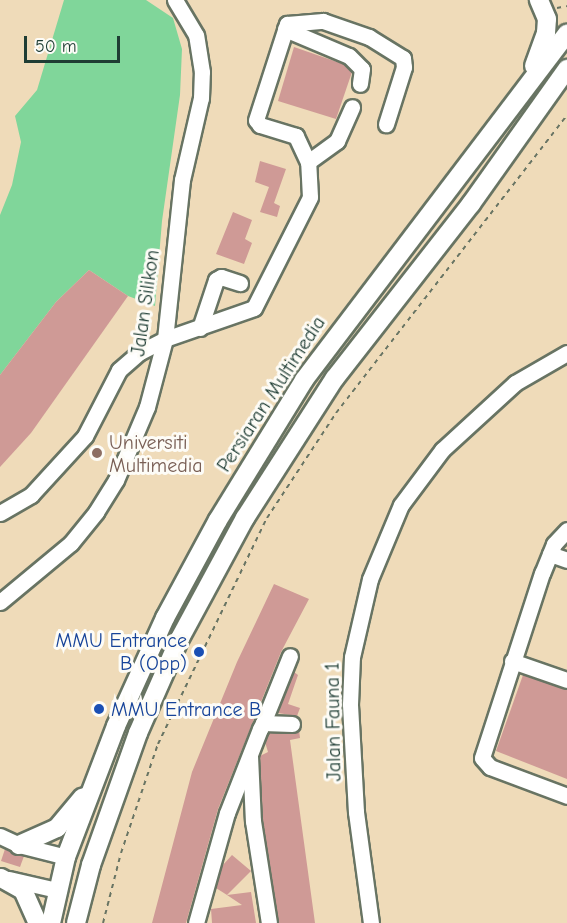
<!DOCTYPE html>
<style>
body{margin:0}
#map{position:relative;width:567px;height:923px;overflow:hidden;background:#efdbb9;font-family:"Comic Neue",sans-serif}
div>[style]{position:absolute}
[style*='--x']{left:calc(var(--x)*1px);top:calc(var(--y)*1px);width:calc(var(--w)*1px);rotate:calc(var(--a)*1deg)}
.green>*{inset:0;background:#80d69a}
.building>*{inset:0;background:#cf9a96}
.path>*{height:2px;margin-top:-1px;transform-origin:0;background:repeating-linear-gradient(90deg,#687463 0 4.5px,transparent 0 9px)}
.roads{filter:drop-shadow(2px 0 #687463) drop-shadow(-2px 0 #687463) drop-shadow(0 2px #687463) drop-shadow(0 -2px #687463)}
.minor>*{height:15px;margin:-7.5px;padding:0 7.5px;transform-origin:7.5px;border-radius:7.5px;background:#fff}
.major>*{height:18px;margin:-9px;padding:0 9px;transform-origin:9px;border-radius:9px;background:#fff}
.dots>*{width:16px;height:16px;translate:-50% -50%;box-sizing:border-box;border:3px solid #fdfcf7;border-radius:50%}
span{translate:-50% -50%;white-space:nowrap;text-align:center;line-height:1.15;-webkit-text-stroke:6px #fdfcf7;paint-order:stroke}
.street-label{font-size:20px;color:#1f3d34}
.education-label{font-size:20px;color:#785e54}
.left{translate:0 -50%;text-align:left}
.transit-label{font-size:20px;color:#164399}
.right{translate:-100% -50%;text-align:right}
.scale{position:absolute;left:24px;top:36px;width:96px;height:27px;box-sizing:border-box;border:3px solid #1f3d34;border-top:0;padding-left:8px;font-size:18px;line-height:21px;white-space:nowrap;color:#1f3d34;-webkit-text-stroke:4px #fdfcf7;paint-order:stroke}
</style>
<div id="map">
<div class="green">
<i style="clip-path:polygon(64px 0,146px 0,173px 18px,182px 49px,180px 95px,162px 221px,155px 306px,128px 296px,89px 270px,56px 302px,0 375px,0 215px,12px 185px,21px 142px,15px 116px,37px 90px)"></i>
</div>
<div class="building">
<i style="clip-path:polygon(294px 47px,343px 64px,352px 72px,336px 119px,278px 101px)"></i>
<i style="clip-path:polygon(260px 161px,286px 169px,274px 203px,280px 206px,277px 217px,260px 212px,269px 187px,255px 182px)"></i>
<i style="clip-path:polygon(233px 212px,252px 220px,245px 239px,252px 243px,244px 264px,216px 254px)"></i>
<i style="clip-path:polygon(89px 270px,128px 296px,31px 433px,0 467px,0 375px,56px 302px)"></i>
<i style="clip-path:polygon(274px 584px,309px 599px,281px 652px,218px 809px,186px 923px,152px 923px,192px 772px,237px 662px)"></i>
<i style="clip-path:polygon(294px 672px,298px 675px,288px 704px,300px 708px,297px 716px,278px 713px)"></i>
<i style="clip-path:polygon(523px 675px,567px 690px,567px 779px,496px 751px)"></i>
<i style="clip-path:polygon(299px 730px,300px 738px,290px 740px,315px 923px,279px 923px,263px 820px,260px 756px,268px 752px,265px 742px,269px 733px)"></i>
<i style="clip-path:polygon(5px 849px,24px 856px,20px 867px,1px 861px)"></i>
<i style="clip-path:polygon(232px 855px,251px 871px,227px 895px,216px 888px,222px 866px)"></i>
<i style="clip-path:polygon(251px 892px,256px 923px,212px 923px,211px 909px,242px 905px,227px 895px)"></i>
</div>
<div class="path">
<i style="--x:557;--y:8;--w:10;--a:-11"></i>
<i style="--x:103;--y:923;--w:72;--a:-75.6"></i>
<i style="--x:121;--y:853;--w:115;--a:-71.3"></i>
<i style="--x:158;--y:744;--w:251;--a:-64.3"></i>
<i style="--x:267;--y:518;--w:126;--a:-56.7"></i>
<i style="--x:336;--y:413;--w:377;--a:-52.2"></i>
</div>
<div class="roads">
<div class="minor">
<i style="--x:285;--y:29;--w:69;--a:22.9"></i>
<i style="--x:349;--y:56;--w:18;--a:45"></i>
<i style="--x:362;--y:69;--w:15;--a:98"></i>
<i style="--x:308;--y:162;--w:36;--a:-36"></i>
<i style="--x:337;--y:141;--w:37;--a:-66"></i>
<i style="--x:200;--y:328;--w:51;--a:-71.6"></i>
<i style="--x:216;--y:280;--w:6;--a:-31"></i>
<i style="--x:221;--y:277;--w:20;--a:18"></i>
<i style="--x:0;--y:513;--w:36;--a:-30"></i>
<i style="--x:31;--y:495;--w:80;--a:-47.5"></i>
<i style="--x:85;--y:436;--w:74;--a:-62.7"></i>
<i style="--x:119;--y:370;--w:28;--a:-41"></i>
<i style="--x:140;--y:352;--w:28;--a:-27"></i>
<i style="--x:165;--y:339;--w:94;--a:-19.2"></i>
<i style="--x:254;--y:308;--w:124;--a:-63.2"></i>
<i style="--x:310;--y:197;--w:35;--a:-93"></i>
<i style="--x:308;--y:162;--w:29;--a:-115"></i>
<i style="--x:296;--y:136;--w:38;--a:-163"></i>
<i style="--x:260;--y:125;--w:6;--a:-129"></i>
<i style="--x:256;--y:120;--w:101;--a:-72.1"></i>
<i style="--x:287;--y:24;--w:36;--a:-5"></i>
<i style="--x:323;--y:21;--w:49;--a:19.2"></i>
<i style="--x:369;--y:37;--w:40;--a:32"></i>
<i style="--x:403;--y:58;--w:9;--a:84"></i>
<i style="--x:404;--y:67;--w:60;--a:107.5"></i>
<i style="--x:567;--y:530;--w:19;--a:133"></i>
<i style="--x:554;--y:544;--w:31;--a:112"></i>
<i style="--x:542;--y:573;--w:194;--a:108"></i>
<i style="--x:482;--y:758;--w:12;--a:48"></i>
<i style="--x:490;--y:767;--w:82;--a:20.6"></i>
<i style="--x:550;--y:554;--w:18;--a:19"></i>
<i style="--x:0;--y:602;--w:92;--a:-39.7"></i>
<i style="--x:71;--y:543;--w:40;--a:-51"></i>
<i style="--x:96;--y:512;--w:38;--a:-58"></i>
<i style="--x:116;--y:480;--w:79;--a:-67"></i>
<i style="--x:147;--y:407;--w:70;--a:-75.2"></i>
<i style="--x:165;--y:339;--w:160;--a:-83.9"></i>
<i style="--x:182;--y:180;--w:84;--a:-77"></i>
<i style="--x:201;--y:98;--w:26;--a:-88"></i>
<i style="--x:202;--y:72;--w:37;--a:-99"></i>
<i style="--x:196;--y:35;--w:41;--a:-121"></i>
<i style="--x:512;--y:661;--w:58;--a:19.1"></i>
<i style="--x:263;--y:723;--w:72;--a:-68.1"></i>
<i style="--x:250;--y:756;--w:65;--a:87.4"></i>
<i style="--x:253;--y:821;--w:103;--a:81.1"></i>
<i style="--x:0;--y:836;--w:21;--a:25"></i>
<i style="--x:19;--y:845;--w:49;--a:14.3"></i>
<i style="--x:9;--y:879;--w:49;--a:12.9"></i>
<i style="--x:196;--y:923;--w:114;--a:-74.3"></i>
<i style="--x:227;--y:813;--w:90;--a:-68.6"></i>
<i style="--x:260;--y:729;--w:7;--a:-63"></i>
<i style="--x:263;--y:723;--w:29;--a:2"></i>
<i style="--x:371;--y:923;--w:112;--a:-97.7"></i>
<i style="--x:356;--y:812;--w:108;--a:-93.2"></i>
<i style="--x:350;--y:704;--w:47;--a:-87.6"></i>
<i style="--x:352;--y:657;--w:80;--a:-77"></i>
<i style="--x:370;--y:579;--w:80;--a:-67.3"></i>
<i style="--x:401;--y:505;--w:69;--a:-53.3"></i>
<i style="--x:442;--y:450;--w:99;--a:-42.5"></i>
<i style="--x:515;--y:383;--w:60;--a:-30"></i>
</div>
<div class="major">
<i style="--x:534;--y:66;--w:35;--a:-70"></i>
<i style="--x:546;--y:33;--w:14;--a:-86"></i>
<i style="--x:547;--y:19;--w:21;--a:-113"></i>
<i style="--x:19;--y:845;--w:42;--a:-24.1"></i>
<i style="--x:57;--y:828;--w:40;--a:-50"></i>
<i style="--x:1;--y:878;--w:25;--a:29"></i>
<i style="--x:23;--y:890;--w:36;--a:66"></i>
<i style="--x:51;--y:923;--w:68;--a:-77.2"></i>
<i style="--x:66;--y:857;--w:140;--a:-69.1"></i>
<i style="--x:116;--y:726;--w:119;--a:-65.6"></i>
<i style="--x:165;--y:618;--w:111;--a:-61.6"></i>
<i style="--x:218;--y:520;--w:164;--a:-58.4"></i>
<i style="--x:304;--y:380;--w:435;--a:-52.8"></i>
<i style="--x:76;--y:923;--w:60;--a:-75.5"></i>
<i style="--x:91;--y:865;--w:140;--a:-70.4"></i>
<i style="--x:138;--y:733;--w:102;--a:-66.2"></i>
<i style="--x:179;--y:640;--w:139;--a:-61.6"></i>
<i style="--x:245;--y:518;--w:166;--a:-57.3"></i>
<i style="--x:335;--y:378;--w:221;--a:-52"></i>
<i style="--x:471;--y:204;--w:166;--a:-54.6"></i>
</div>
</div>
<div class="dots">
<i style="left:97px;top:453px;background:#8d6e63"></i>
<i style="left:199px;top:652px;background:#1a4fb4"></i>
<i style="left:99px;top:709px;background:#1a4fb4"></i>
</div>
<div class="street-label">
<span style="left:145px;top:303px;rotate:-82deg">Jalan Silikon</span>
<span style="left:271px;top:394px;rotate:-57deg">Persiaran Multimedia</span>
<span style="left:333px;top:722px;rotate:-91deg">Jalan Fauna 1</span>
</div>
<div class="education-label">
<span class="left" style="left:109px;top:454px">Universiti<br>Multimedia</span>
</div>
<div class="transit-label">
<span class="right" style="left:187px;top:652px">MMU Entrance<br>B (Opp)</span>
<span class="left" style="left:111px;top:709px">MMU Entrance B</span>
</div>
<div class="scale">50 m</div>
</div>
